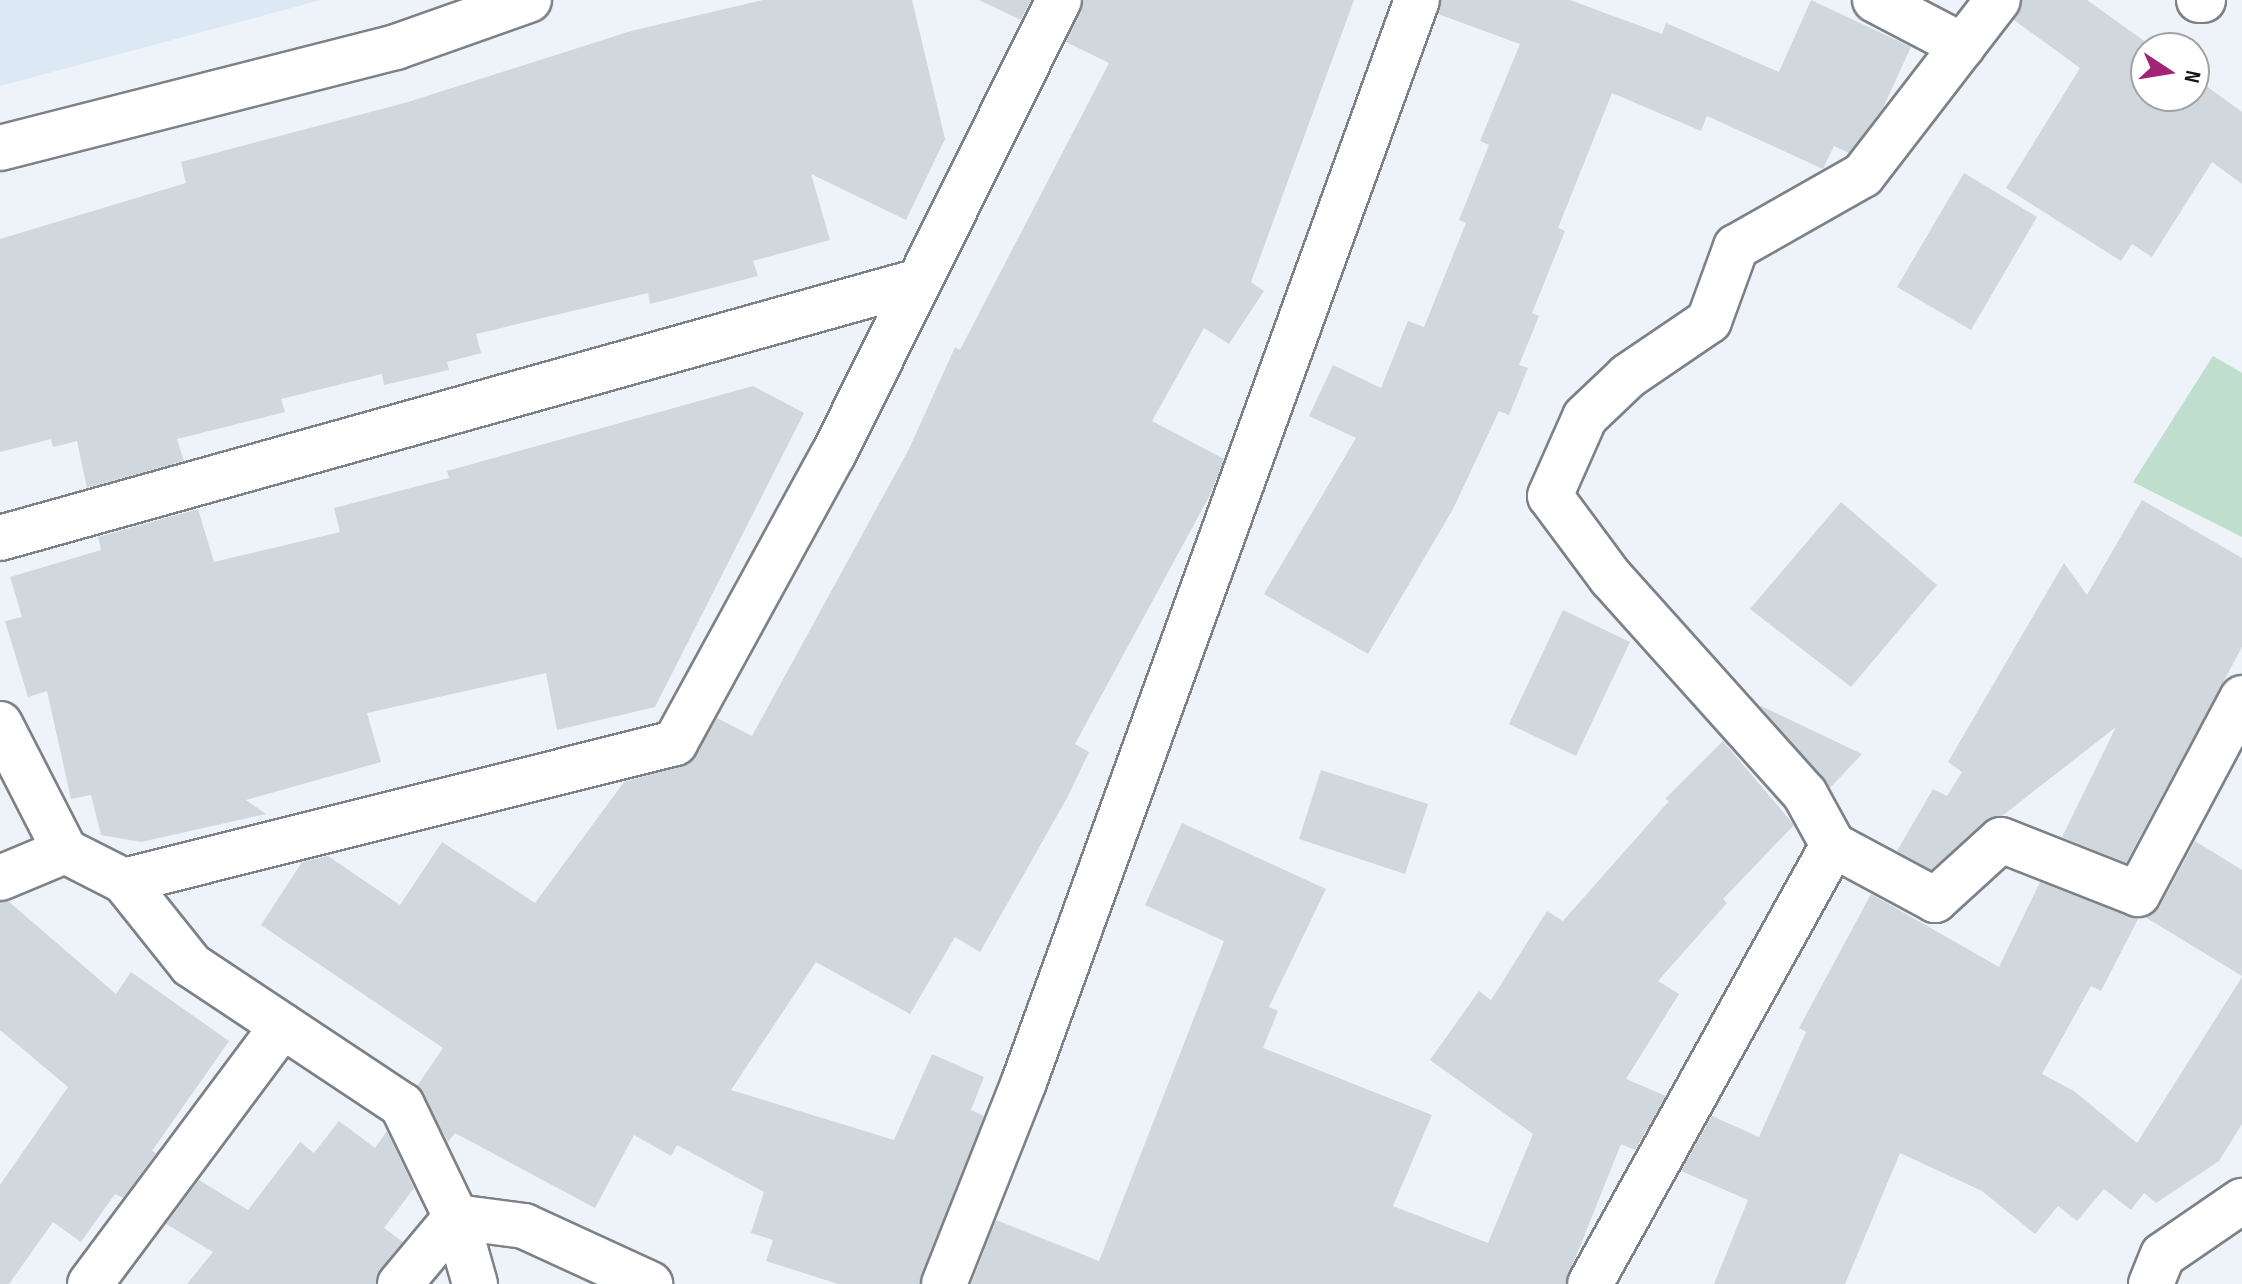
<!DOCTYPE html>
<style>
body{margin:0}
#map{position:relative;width:2242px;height:1284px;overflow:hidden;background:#edf3f9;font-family:"Sofia Sans Condensed",sans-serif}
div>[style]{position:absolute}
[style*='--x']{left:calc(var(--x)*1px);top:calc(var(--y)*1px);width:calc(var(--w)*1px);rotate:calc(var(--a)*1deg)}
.built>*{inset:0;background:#dce8f4}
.green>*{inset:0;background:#bfdece}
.building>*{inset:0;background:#d1d8dd}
.roads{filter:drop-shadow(2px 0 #7c8287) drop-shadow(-2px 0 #7c8287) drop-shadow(0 2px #7c8287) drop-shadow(0 -2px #7c8287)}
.street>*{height:44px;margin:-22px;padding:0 22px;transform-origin:22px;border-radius:22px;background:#fff}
span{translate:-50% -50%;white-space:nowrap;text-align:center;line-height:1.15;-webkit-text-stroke:6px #fff;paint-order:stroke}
.north{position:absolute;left:2130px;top:32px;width:80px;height:80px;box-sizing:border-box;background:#fff;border:2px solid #a1a2a3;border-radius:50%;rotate:102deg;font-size:22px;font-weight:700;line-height:32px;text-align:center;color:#141618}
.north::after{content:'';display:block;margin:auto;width:28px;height:36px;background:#a32475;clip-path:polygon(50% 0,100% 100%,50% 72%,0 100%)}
</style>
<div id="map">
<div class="built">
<i style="clip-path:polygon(0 0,321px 0,0 86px)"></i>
</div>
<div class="green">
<i style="clip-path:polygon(2213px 356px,2242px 373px,2242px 537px,2133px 482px)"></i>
</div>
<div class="building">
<i style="clip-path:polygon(763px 0,912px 0,945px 139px,906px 220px,811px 174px,830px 240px,753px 261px,758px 276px,650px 304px,648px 293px,476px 334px,481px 353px,447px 362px,449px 370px,384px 385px,382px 374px,281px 399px,285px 412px,177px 439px,184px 461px,87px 488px,77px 441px,53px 447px,51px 439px,0 452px,0 239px,186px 183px,181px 162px,408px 102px,631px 31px)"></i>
<i style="clip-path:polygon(979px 0,1031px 0,1021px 20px)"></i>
<i style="clip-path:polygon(1084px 0,1354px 0,1251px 282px,1264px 291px,1229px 344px,1204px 328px,1152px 421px,1224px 459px,1211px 493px,1075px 744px,1089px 752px,1067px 798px,980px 952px,955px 937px,910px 1014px,816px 962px,731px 1090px,894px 1140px,932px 1054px,984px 1077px,971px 1110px,984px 1116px,920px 1284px,838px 1284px,766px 1261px,773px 1240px,751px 1233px,764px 1192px,677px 1145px,671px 1156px,634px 1135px,595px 1208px,455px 1133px,448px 1142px,417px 1086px,443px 1048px,261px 925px,302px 862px,328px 856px,400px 905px,442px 842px,535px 903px,624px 782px,690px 763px,717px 718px,752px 736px,909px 449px,955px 347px,960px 350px,1109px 63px,1066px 42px)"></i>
<i style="clip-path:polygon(1441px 0,1570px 0,1662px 34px,1666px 23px,1779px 72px,1811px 0,1911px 47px,1883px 108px,1849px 153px,1834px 146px,1823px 169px,1707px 116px,1701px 131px,1612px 93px,1558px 228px,1565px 231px,1532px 313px,1539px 316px,1519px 365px,1528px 368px,1509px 415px,1499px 411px,1453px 509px,1368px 654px,1264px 594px,1356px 438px,1309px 416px,1333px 365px,1381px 388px,1408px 321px,1424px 327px,1466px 223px,1459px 220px,1489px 145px,1480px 141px,1520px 44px,1438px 14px)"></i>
<i style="clip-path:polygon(2022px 0,2087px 0,2154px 48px,2146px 48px,2146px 96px,2194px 96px,2194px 77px,2242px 112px,2242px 184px,2212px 162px,2152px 257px,2132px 244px,2121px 261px,2006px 188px,2080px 68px,2014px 20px)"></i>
<i style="clip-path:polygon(1964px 173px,2037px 217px,1971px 330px,1897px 287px)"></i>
<i style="clip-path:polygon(753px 386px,804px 413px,655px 707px,557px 730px,546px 673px,367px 713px,381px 762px,246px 800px,266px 814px,141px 842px,101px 835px,91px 795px,71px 799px,47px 691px,28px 697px,5px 621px,22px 617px,10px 577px,101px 550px,98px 537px,198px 509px,214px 562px,340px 532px,334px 508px,449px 478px,447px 471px)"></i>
<i style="clip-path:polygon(2142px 500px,2242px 558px,2242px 647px,2126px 863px,2062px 837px,2116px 727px,2002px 816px,1984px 822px,1931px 870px,1897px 851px,1933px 789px,1947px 796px,1962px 772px,1948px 762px,2064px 563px,2087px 595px)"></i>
<i style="clip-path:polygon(1841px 502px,1937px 585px,1851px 687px,1750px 609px)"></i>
<i style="clip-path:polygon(1563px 610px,1630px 642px,1576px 756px,1509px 724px)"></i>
<i style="clip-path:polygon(1759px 705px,1862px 754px,1830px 788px)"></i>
<i style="clip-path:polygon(1723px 741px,1794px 825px,1723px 899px,1727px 903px,1658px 981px,1679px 994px,1626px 1079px,1666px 1096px,1635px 1150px,1621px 1144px,1565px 1284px,971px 1284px,996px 1220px,1099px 1261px,1224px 941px,1145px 905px,1182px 823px,1326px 889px,1269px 1007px,1278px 1011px,1263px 1048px,1432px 1115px,1393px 1206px,1488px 1243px,1533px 1134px,1430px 1060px,1479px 991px,1491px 1000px,1547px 911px,1563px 921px,1669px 801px,1665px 799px)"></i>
<i style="clip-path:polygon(1321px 770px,1428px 804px,1405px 874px,1299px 839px)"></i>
<i style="clip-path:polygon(2195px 841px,2242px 870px,2242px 976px,2145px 917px,2160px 906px)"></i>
<i style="clip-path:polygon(2040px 882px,2138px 919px,2101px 991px,2091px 986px,2042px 1074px,2074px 1091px,2137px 1143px,2242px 977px,2242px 1124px,2219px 1161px,2156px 1203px,2144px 1193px,2131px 1210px,2104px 1189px,2077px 1221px,2058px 1206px,2035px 1234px,1982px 1191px,1900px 1153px,1845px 1284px,1714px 1284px,1748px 1200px,1681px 1171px,1712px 1116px,1759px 1137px,1806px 1032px,1799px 1028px,1871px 894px,1999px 967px)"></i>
<i style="clip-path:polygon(8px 901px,116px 994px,131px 972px,229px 1041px,152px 1151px,156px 1153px,123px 1198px,115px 1194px,81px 1242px,53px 1222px,9px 1284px,0 1284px,0 1185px,68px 1087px,0 1030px,0 902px)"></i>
<i style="clip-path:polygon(339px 1121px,375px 1148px,387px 1131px,414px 1188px,384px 1228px,403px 1242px,381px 1268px,376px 1284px,187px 1284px,213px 1252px,166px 1224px,199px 1180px,248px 1210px,300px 1142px,314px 1153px)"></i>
</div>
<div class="roads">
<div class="street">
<i style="--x:1875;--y:0;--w:99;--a:27.6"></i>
<i style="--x:2199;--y:0;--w:4;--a:0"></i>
<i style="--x:0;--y:148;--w:409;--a:-14.3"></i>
<i style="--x:396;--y:47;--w:141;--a:-19.5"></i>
<i style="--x:0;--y:538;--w:954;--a:-15.62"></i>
<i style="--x:0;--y:724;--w:143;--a:62.9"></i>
<i style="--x:65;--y:851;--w:66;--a:27"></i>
<i style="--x:124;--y:881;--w:107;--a:51.4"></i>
<i style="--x:191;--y:965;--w:253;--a:33.6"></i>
<i style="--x:402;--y:1105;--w:124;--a:64.3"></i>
<i style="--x:456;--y:1217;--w:70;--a:74.2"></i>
<i style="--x:1833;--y:845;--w:58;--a:-118.8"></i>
<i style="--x:1805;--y:794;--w:290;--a:-131.9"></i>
<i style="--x:1611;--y:578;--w:102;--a:-126.6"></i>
<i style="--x:1550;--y:496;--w:86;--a:-66.1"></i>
<i style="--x:1585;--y:417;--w:59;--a:-43.6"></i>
<i style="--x:1628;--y:376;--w:98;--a:-34.2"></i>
<i style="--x:1709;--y:321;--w:79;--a:-70"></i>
<i style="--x:1736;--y:247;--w:146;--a:-29.6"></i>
<i style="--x:1863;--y:175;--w:221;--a:-52.4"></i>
<i style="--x:0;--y:878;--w:70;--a:-22.6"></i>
<i style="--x:124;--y:881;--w:568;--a:-14.06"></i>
<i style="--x:675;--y:743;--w:328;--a:-61.3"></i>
<i style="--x:833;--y:455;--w:508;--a:-63.59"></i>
<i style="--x:456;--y:1217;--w:69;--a:7.5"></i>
<i style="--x:524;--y:1226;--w:139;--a:24.7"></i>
<i style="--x:90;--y:1284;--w:322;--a:-53.3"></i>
<i style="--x:400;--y:1284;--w:87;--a:-50.1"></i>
<i style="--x:944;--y:1284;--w:217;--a:-68.4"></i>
<i style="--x:1024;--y:1082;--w:1151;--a:-70.04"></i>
<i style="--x:1590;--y:1284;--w:502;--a:-61.03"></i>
<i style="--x:1833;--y:845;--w:116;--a:28.3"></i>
<i style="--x:1935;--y:900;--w:89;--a:-42.3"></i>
<i style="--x:2001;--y:840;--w:147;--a:21.5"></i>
<i style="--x:2138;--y:894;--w:222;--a:-62"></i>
<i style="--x:2151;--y:1284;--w:31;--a:-68"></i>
<i style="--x:2163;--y:1255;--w:96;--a:-34.4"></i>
</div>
</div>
<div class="north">N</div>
</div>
